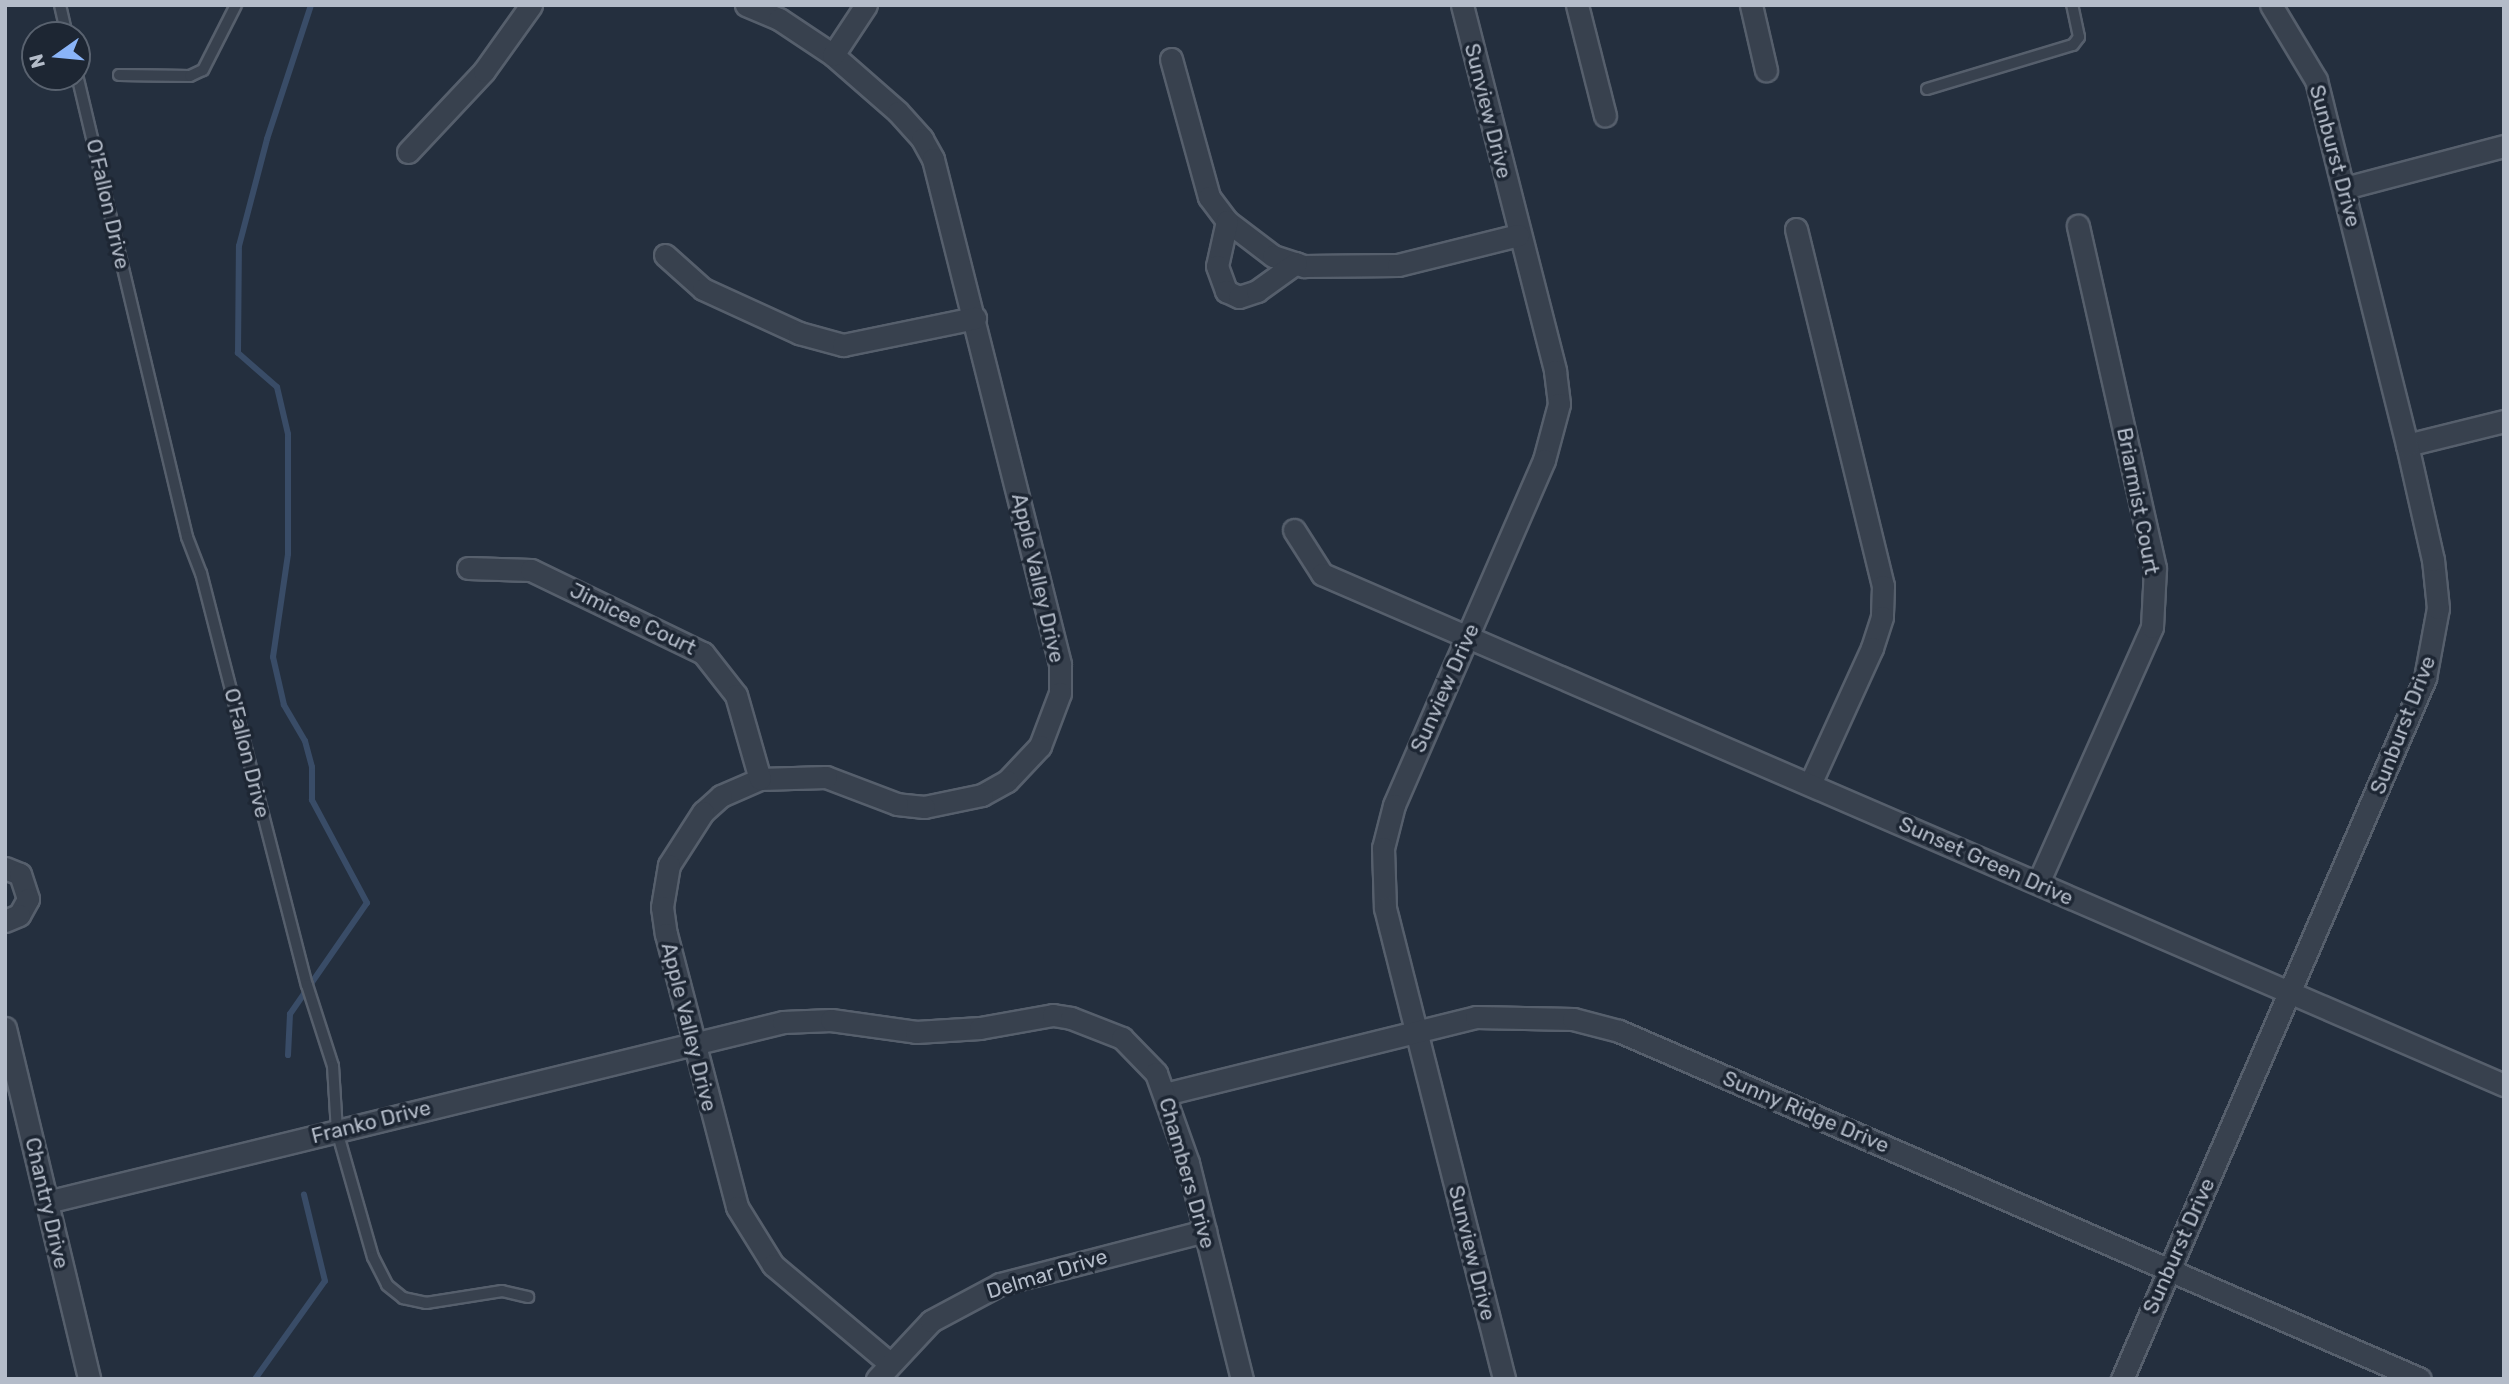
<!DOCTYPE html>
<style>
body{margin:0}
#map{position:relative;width:2509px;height:1384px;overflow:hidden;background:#242f3e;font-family:Rubik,sans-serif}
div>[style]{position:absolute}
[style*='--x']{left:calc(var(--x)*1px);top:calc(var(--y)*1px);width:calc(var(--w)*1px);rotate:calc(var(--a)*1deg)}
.stream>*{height:6px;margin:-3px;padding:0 3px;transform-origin:3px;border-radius:3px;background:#394c67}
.roads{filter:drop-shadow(2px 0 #565f6c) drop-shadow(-2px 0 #565f6c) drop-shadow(0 2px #565f6c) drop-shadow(0 -2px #565f6c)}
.lane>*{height:10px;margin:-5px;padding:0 5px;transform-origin:5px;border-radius:5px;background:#38414e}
.street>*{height:21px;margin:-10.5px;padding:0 10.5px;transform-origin:10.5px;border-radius:10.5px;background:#38414e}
span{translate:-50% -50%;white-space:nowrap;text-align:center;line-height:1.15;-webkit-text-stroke:7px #1d2633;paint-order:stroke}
.street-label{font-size:21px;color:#b4bcc9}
.frame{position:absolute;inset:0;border:7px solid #b4bcc9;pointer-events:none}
.north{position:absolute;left:21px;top:21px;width:70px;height:70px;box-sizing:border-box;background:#1d2633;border:2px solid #59626f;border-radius:50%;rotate:255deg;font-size:19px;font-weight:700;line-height:28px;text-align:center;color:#b4bcc9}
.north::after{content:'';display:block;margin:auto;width:24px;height:32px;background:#8ab4f8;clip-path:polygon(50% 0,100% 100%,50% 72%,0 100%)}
</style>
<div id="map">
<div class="stream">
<i style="--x:288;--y:1055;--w:41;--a:-87.2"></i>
<i style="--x:290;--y:1014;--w:135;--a:-55.3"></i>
<i style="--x:367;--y:903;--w:117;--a:-118.1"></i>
<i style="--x:312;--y:800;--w:33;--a:-90"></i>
<i style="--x:312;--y:767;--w:27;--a:-105"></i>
<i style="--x:305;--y:741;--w:42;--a:-120.3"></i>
<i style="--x:284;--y:705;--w:49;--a:-102.9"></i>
<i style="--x:273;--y:657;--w:104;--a:-81.7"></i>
<i style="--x:288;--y:554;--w:120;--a:-90"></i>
<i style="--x:288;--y:434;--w:48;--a:-103.2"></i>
<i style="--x:277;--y:387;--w:52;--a:-138.9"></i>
<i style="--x:238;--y:353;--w:107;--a:-89.5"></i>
<i style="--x:239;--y:246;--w:111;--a:-75.3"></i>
<i style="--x:267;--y:139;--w:141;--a:-71.8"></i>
<i style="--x:255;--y:1379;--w:120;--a:-54.5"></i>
<i style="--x:325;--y:1281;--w:89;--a:-103.7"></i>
</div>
<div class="roads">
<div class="lane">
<i style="--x:60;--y:5;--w:31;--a:77"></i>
<i style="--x:77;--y:75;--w:475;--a:76.6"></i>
<i style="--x:187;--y:537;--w:39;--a:69"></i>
<i style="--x:201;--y:573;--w:425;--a:75.6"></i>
<i style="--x:307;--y:985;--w:85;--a:72.2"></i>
<i style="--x:333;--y:1066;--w:65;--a:86.5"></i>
<i style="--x:337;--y:1131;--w:131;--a:74.1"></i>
<i style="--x:373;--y:1257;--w:31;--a:63"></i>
<i style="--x:387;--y:1285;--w:21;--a:39"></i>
<i style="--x:403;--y:1298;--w:24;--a:12"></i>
<i style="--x:426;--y:1303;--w:77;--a:-9"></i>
<i style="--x:502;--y:1291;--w:27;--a:13"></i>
<i style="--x:119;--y:75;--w:71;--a:0.8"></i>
<i style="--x:190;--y:76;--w:14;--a:-25"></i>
<i style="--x:203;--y:70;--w:73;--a:-63.1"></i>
<i style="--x:1927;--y:89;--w:152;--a:-16.8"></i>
<i style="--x:2073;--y:45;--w:10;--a:-53"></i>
<i style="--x:2079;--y:37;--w:33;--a:-102"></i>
</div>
<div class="street">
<i style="--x:746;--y:5;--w:36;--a:23"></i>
<i style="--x:779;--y:19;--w:65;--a:33.7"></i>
<i style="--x:833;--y:55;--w:86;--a:41.2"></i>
<i style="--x:898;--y:112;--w:36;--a:48"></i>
<i style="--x:922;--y:139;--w:23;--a:61"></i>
<i style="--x:933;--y:159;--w:521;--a:75.88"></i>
<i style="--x:1060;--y:664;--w:29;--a:90"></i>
<i style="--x:1060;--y:693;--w:57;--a:110.7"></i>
<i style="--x:1040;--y:746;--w:48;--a:133.3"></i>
<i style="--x:1007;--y:781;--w:29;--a:151"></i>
<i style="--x:982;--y:795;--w:59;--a:168.3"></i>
<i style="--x:924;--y:807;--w:27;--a:-174"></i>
<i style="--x:897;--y:804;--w:76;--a:-159.2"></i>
<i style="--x:826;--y:777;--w:66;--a:178.3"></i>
<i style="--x:760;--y:779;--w:43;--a:156.4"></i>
<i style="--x:721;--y:796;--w:24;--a:138"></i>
<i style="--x:703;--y:812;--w:63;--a:122.7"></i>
<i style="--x:669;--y:865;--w:43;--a:99.5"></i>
<i style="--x:662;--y:907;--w:27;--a:82"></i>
<i style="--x:666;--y:934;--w:282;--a:75.4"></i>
<i style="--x:737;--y:1207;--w:68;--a:58.2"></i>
<i style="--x:773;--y:1265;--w:150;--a:40.1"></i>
<i style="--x:1462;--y:5;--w:378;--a:75.7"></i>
<i style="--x:1555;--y:371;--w:33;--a:83"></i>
<i style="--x:1559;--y:404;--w:58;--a:105"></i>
<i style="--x:1544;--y:460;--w:376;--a:113.5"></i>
<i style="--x:1394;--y:805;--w:44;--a:104.3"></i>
<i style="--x:1383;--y:848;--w:60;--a:88.1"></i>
<i style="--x:1385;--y:908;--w:486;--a:75.8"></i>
<i style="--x:1577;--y:5;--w:114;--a:75.8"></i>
<i style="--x:1751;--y:5;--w:67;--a:77"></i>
<i style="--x:833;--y:55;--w:60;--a:-56.6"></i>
<i style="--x:1171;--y:59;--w:143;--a:74.6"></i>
<i style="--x:1209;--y:197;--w:30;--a:53"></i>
<i style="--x:1227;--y:221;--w:58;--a:37.3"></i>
<i style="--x:1273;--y:256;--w:33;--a:18"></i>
<i style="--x:1304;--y:266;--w:94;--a:-0.6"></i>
<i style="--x:1398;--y:265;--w:124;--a:-14"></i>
<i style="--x:408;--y:152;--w:111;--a:-46.8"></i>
<i style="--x:484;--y:71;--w:81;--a:-54.5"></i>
<i style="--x:2345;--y:188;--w:164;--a:-14.8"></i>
<i style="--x:1227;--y:221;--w:46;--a:102.5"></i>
<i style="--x:1217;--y:266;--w:27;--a:70"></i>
<i style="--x:1226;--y:291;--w:14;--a:25"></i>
<i style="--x:1239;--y:297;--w:19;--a:-18"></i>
<i style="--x:1257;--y:291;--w:48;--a:-35.7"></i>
<i style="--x:1796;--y:229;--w:367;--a:76.3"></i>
<i style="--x:1883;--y:586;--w:31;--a:92"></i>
<i style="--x:1882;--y:617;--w:33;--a:108"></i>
<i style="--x:1872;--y:648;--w:149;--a:114.5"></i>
<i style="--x:665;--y:255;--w:51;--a:41.8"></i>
<i style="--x:703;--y:289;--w:106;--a:24.6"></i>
<i style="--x:799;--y:333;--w:46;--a:15.3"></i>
<i style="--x:843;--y:345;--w:135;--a:-11.6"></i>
<i style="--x:2407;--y:445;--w:100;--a:-13.9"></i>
<i style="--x:1294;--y:530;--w:52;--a:57.5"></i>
<i style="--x:1322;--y:574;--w:1288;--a:23.38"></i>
<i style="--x:468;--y:568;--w:63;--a:1.8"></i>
<i style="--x:531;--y:570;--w:191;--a:25.8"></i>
<i style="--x:703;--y:653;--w:53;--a:51.8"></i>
<i style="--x:736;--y:695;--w:87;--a:74.1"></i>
<i style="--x:5;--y:868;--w:16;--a:22"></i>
<i style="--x:20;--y:874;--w:26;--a:72"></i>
<i style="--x:28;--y:899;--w:18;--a:119"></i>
<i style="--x:19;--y:915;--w:15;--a:157"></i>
<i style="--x:2038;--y:883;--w:280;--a:-66"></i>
<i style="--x:2152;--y:627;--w:59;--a:-87.1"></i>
<i style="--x:2155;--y:568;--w:351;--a:-102.7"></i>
<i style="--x:5;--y:1028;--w:361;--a:76.5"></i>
<i style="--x:1165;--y:1094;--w:320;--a:-13.9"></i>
<i style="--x:1476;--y:1017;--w:97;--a:1.2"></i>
<i style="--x:1573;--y:1019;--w:48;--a:14.6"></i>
<i style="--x:1619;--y:1031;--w:873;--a:23.48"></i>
<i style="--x:47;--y:1202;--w:758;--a:-13.74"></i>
<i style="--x:783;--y:1022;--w:48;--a:-2.4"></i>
<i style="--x:831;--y:1020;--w:86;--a:8"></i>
<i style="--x:916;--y:1032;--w:64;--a:-3.6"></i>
<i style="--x:980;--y:1028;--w:74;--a:-10.1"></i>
<i style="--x:1053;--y:1015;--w:18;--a:9"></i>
<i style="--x:1071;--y:1018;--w:55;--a:21.4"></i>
<i style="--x:1122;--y:1038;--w:49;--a:45.8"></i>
<i style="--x:1156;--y:1073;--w:96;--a:70.4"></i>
<i style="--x:1188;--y:1163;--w:223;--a:76"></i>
<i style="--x:877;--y:1379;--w:79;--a:-47"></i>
<i style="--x:931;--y:1321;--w:78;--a:-28.2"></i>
<i style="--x:1000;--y:1284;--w:212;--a:-14.5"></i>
<i style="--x:2122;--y:1379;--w:764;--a:-66.62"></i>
<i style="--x:2425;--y:678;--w:71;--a:-79.5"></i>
<i style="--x:2438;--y:608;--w:48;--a:-95.9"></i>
<i style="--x:2433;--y:560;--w:118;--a:-102.7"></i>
<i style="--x:2407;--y:445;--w:376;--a:-104"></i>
<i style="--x:2316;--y:80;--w:87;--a:-121"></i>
</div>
</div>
<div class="street-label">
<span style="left:1488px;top:111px;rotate:76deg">Sunview Drive</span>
<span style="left:2335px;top:156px;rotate:75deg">Sunburst Drive</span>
<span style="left:108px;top:204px;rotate:77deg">O'Fallon Drive</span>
<span style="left:2138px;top:501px;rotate:79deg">Briarmist Court</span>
<span style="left:1038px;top:578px;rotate:77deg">Apple Valley Drive</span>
<span style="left:633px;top:619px;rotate:26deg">Jimicee Court</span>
<span style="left:1445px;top:688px;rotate:-66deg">Sunview Drive</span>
<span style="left:2403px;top:725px;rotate:-69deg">Sunburst Drive</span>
<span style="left:247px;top:753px;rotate:76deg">O'Fallon Drive</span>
<span style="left:1986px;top:861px;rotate:24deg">Sunset Green Drive</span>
<span style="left:689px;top:1027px;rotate:76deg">Apple Valley Drive</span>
<span style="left:1806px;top:1112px;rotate:23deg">Sunny Ridge Drive</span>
<span style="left:371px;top:1122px;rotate:-14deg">Franko Drive</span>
<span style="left:1187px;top:1173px;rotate:74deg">Chambers Drive</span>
<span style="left:47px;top:1203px;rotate:77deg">Chantry Drive</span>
<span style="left:2179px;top:1246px;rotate:-66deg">Sunburst Drive</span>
<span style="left:1472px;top:1253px;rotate:76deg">Sunview Drive</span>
<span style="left:1047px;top:1274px;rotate:-17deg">Delmar Drive</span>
</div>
<div class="frame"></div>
<div class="north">N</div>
</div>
